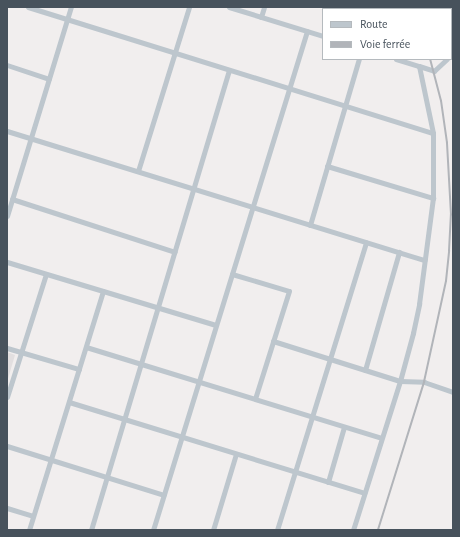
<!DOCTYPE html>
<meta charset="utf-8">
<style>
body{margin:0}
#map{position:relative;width:460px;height:537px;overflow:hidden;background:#f1eeee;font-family:"Alegreya Sans",sans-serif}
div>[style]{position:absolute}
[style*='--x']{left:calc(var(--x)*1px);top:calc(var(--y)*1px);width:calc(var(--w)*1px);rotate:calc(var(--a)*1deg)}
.education>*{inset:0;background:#e2dfe0}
.minor>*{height:5px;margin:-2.5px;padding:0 2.5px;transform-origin:2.5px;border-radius:2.5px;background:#bdc6cd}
.rail>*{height:1.5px;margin:-0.75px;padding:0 0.75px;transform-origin:0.75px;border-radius:0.75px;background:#b1b4b9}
span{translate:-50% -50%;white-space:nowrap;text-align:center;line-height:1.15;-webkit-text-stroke:3px #fff;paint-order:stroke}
.frame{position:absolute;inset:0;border:8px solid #47525c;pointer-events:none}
.legend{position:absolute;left:322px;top:8px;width:130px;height:52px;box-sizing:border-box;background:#fff;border:1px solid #b5babe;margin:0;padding:5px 7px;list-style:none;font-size:12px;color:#47525c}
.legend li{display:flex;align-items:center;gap:8px;height:20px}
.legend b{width:20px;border:1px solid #b5babe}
</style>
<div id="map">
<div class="education">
<i style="clip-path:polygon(7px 352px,15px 355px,7px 382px)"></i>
</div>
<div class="minor">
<i style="--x:28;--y:7;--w:424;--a:17.3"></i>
<i style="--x:229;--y:7;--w:98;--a:17.1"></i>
<i style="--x:367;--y:7;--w:6;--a:18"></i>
<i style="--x:401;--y:7;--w:2;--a:90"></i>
<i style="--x:344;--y:9;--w:2;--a:-63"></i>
<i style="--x:261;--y:17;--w:10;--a:-73"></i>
<i style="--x:451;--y:53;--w:3;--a:-45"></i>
<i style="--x:396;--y:59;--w:24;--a:17"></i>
<i style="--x:7;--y:65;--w:44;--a:18.4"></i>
<i style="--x:7;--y:131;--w:437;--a:17.2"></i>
<i style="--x:327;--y:166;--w:111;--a:16.8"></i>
<i style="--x:138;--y:171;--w:172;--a:-72.7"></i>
<i style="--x:12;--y:199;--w:171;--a:18"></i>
<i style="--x:7;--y:216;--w:219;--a:-73"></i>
<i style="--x:310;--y:225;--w:173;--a:-73.6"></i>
<i style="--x:7;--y:262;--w:218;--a:16.8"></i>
<i style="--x:232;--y:274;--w:59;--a:16.6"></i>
<i style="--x:289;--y:291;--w:113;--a:107.5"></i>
<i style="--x:273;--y:341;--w:133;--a:17.5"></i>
<i style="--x:400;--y:381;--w:24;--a:2"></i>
<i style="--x:424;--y:382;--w:31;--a:19"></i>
<i style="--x:86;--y:347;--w:309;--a:17.1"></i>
<i style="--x:7;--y:348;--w:75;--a:16.3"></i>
<i style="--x:365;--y:370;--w:123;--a:-73.9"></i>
<i style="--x:7;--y:397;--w:129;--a:-72.4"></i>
<i style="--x:69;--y:402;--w:309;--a:17.1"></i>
<i style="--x:7;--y:446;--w:164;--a:17.3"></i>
<i style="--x:328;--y:482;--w:57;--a:-73.8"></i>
<i style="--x:7;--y:508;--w:27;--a:17"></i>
<i style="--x:29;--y:530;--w:250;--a:-72.8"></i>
<i style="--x:91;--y:530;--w:480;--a:-73.3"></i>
<i style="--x:153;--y:530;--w:522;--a:-72.85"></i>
<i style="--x:213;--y:530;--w:79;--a:-73.2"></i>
<i style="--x:277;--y:530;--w:301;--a:-72.8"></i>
<i style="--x:353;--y:530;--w:156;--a:-72.5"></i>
<i style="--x:400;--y:381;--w:50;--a:-74.8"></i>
<i style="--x:413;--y:333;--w:30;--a:-78"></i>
<i style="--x:419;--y:304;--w:107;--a:-82.5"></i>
<i style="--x:433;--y:198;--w:65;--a:-90"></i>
<i style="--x:433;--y:133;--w:68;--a:-101.8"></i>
<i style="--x:419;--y:66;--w:16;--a:18"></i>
<i style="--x:434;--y:71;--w:18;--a:-43"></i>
</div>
<div class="rail">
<i style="--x:410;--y:7;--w:2;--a:63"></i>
<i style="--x:378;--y:530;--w:155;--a:-72.7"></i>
<i style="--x:424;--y:382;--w:103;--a:-77.7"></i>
<i style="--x:446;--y:281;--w:30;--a:-84"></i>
<i style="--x:449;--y:251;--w:36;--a:-87"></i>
<i style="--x:451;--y:215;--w:72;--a:-93.2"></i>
<i style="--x:447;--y:143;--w:42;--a:-98.1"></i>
<i style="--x:441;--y:101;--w:43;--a:-104.7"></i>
</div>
<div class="frame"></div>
<ul class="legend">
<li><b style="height:5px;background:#bdc6cd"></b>Route</li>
<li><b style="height:5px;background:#b1b4b9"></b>Voie ferrée</li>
</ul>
</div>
